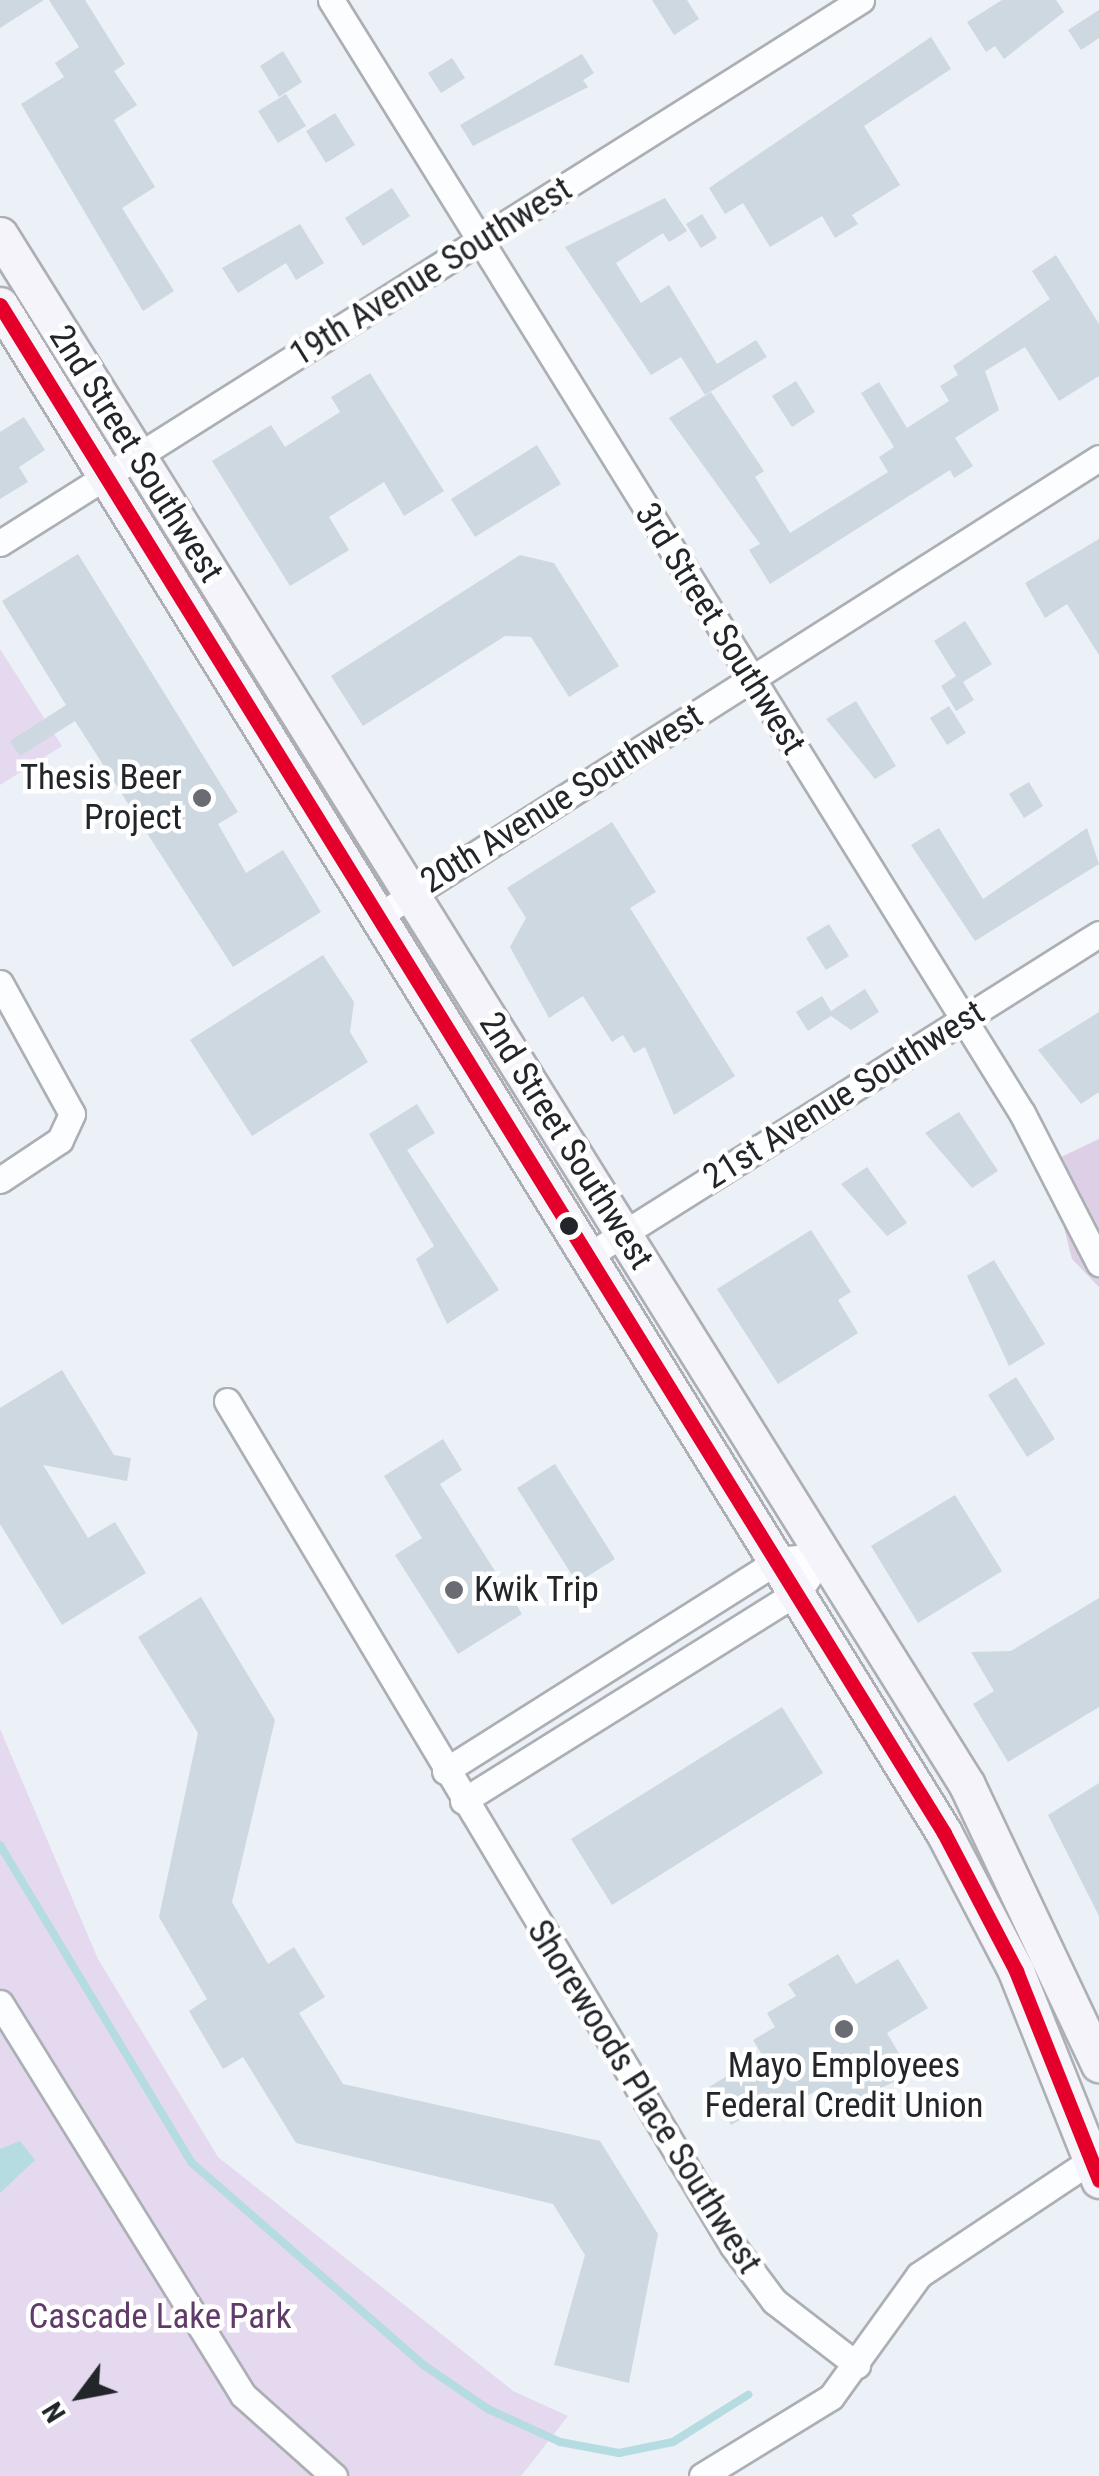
<!DOCTYPE html>
<style>
body{margin:0}
#map{position:relative;width:1099px;height:2476px;overflow:hidden;background:#ecf0f7;font-family:"Roboto Condensed",sans-serif}
div>[style]{position:absolute}
[style*='--x']{left:calc(var(--x)*1px);top:calc(var(--y)*1px);width:calc(var(--w)*1px);rotate:calc(var(--a)*1deg)}
.green>*{inset:0;background:#e5d9ef}
.forest>*{inset:0;background:#ddd0e6}
.water>*{inset:0;background:#b4dce1}
.stream>*{height:8px;margin:-4px;padding:0 4px;transform-origin:4px;border-radius:4px;background:#b4dce1}
.building>*{inset:0;background:#ced8e0}
.roads{filter:drop-shadow(2px 0 #acafb4) drop-shadow(-2px 0 #acafb4) drop-shadow(0 2px #acafb4) drop-shadow(0 -2px #acafb4)}
.street>*{height:25px;margin:-12.5px;padding:0 12.5px;transform-origin:12.5px;border-radius:12.5px;background:#fcfdfe}
.secondary>*{height:35px;margin:-17.5px;padding:0 17.5px;transform-origin:17.5px;border-radius:17.5px;background:#f4f4fa}
.bus-1>*{height:15px;margin:-7.5px;padding:0 7.5px;transform-origin:7.5px;border-radius:7.5px;background:#e4002b}
.dots>*{width:28px;height:28px;translate:-50% -50%;box-sizing:border-box;border:5px solid #fff;border-radius:50%}
span{translate:-50% -50%;white-space:nowrap;text-align:center;line-height:1.15;-webkit-text-stroke:9px #fff;paint-order:stroke}
.street-label{font-size:35px;color:#22252a}
.poi-label{font-size:35px;color:#22252a}
.right{translate:-100% -50%;text-align:right}
.left{translate:0 -50%;text-align:left}
.park-label{font-size:35px;color:#5f3b69}
.north{position:absolute;left:30px;top:2346px;width:100px;height:100px;-webkit-text-stroke:8px #fff;paint-order:stroke;rotate:238deg;font-size:28px;font-weight:700;line-height:40px;text-align:center;color:#22252a}
.north::after{content:'';display:block;margin:auto;width:35px;height:45px;background:#22252a;clip-path:polygon(50% 0,100% 100%,50% 72%,0 100%)}
</style>
<div id="map">
<div class="green">
<i style="clip-path:polygon(0 649px,62px 746px,0 785px)"></i>
<i style="clip-path:polygon(0 1729px,98px 1959px,218px 2157px,513px 2391px,568px 2416px,521px 2476px,0 2476px)"></i>
</div>
<div class="forest">
<i style="clip-path:polygon(1099px 1139px,1099px 1287px,1072px 1259px,1052px 1181px,1061px 1157px)"></i>
</div>
<div class="water">
<i style="clip-path:polygon(20px 2141px,35px 2160px,0 2193px,0 2149px)"></i>
</div>
<div class="stream">
<i style="--x:0;--y:1845;--w:371;--a:58.9"></i>
<i style="--x:192;--y:2163;--w:309;--a:41.1"></i>
<i style="--x:425;--y:2366;--w:76;--a:34.3"></i>
<i style="--x:488;--y:2409;--w:79;--a:24.6"></i>
<i style="--x:560;--y:2442;--w:60;--a:10.6"></i>
<i style="--x:619;--y:2453;--w:55;--a:-11.5"></i>
<i style="--x:673;--y:2442;--w:89;--a:-32.1"></i>
</div>
<div class="building">
<i style="clip-path:polygon(0 0,44px 0,0 28px)"></i>
<i style="clip-path:polygon(49px 0,85px 0,125px 64px,114px 71px,137px 105px,114px 120px,155px 187px,122px 208px,174px 291px,143px 311px,21px 104px,64px 77px,55px 63px,79px 47px)"></i>
<i style="clip-path:polygon(652px 0,687px 0,699px 19px,674px 35px)"></i>
<i style="clip-path:polygon(1002px 0,1056px 0,1064px 12px,1004px 59px,995px 46px,986px 52px,967px 22px)"></i>
<i style="clip-path:polygon(1099px 10px,1099px 38px,1081px 50px,1068px 30px)"></i>
<i style="clip-path:polygon(931px 37px,951px 69px,864px 126px,900px 185px,852px 215px,858px 224px,835px 238px,822px 216px,770px 247px,743px 203px,725px 214px,709px 188px)"></i>
<i style="clip-path:polygon(283px 51px,302px 82px,279px 97px,260px 66px)"></i>
<i style="clip-path:polygon(582px 54px,594px 73px,583px 80px,588px 87px,473px 146px,460px 125px)"></i>
<i style="clip-path:polygon(452px 58px,465px 78px,441px 93px,428px 73px)"></i>
<i style="clip-path:polygon(286px 94px,306px 126px,278px 143px,258px 111px)"></i>
<i style="clip-path:polygon(335px 113px,355px 145px,326px 163px,306px 131px)"></i>
<i style="clip-path:polygon(392px 188px,410px 216px,363px 246px,345px 218px)"></i>
<i style="clip-path:polygon(665px 198px,687px 231px,669px 242px,663px 233px,616px 263px,641px 303px,669px 285px,717px 364px,756px 340px,767px 357px,705px 395px,681px 357px,651px 375px,565px 247px)"></i>
<i style="clip-path:polygon(702px 214px,717px 238px,701px 248px,686px 224px)"></i>
<i style="clip-path:polygon(300px 224px,324px 263px,296px 280px,286px 263px,238px 293px,222px 268px)"></i>
<i style="clip-path:polygon(1056px 255px,1099px 324px,1099px 376px,1059px 401px,1025px 347px,985px 371px,999px 410px,955px 438px,973px 466px,954px 478px,950px 470px,770px 584px,749px 550px,760px 544px,669px 418px,711px 392px,764px 471px,755px 477px,790px 533px,888px 472px,879px 457px,894px 447px,861px 393px,879px 382px,907px 428px,949px 401px,940px 386px,958px 375px,953px 366px,1050px 299px,1032px 271px)"></i>
<i style="clip-path:polygon(370px 373px,444px 491px,404px 516px,384px 482px,329px 517px,349px 550px,290px 586px,212px 461px,271px 425px,285px 447px,340px 412px,331px 397px)"></i>
<i style="clip-path:polygon(796px 381px,815px 412px,792px 427px,772px 396px)"></i>
<i style="clip-path:polygon(24px 417px,45px 450px,19px 467px,28px 482px,0 499px,0 432px)"></i>
<i style="clip-path:polygon(537px 445px,561px 484px,475px 537px,451px 499px)"></i>
<i style="clip-path:polygon(1099px 539px,1099px 655px,1067px 604px,1045px 618px,1025px 583px)"></i>
<i style="clip-path:polygon(78px 554px,238px 812px,218px 824px,246px 873px,283px 850px,321px 912px,233px 967px,75px 721px,20px 756px,10px 741px,66px 705px,2px 601px)"></i>
<i style="clip-path:polygon(520px 555px,554px 563px,619px 666px,569px 697px,531px 637px,505px 636px,363px 726px,331px 676px)"></i>
<i style="clip-path:polygon(965px 621px,992px 664px,963px 682px,974px 700px,956px 711px,941px 686px,956px 676px,934px 641px)"></i>
<i style="clip-path:polygon(856px 701px,896px 766px,875px 779px,826px 719px)"></i>
<i style="clip-path:polygon(949px 706px,966px 733px,947px 745px,930px 718px)"></i>
<i style="clip-path:polygon(1029px 782px,1043px 806px,1024px 818px,1009px 794px)"></i>
<i style="clip-path:polygon(612px 822px,656px 892px,630px 908px,735px 1076px,674px 1115px,645px 1047px,634px 1053px,623px 1035px,612px 1042px,583px 996px,549px 1018px,510px 947px,526px 918px,507px 888px)"></i>
<i style="clip-path:polygon(939px 828px,983px 899px,1087px 828px,1099px 864px,975px 941px,911px 845px)"></i>
<i style="clip-path:polygon(829px 924px,849px 956px,826px 970px,806px 938px)"></i>
<i style="clip-path:polygon(323px 955px,354px 1002px,350px 1032px,368px 1062px,252px 1136px,190px 1040px)"></i>
<i style="clip-path:polygon(865px 989px,879px 1012px,851px 1030px,831px 1016px,808px 1031px,796px 1012px,822px 996px,831px 1011px)"></i>
<i style="clip-path:polygon(1099px 1012px,1099px 1092px,1081px 1104px,1038px 1050px)"></i>
<i style="clip-path:polygon(417px 1104px,435px 1133px,407px 1150px,499px 1290px,447px 1324px,416px 1259px,434px 1246px,369px 1134px)"></i>
<i style="clip-path:polygon(959px 1112px,998px 1171px,972px 1188px,925px 1133px)"></i>
<i style="clip-path:polygon(867px 1167px,907px 1223px,887px 1236px,841px 1184px)"></i>
<i style="clip-path:polygon(811px 1230px,851px 1292px,838px 1300px,858px 1333px,778px 1384px,717px 1289px)"></i>
<i style="clip-path:polygon(994px 1260px,1045px 1344px,1009px 1366px,967px 1276px)"></i>
<i style="clip-path:polygon(62px 1370px,114px 1455px,131px 1458px,127px 1481px,43px 1465px,88px 1538px,115px 1522px,146px 1573px,62px 1625px,0 1524px,0 1408px)"></i>
<i style="clip-path:polygon(1016px 1377px,1055px 1439px,1027px 1457px,988px 1395px)"></i>
<i style="clip-path:polygon(443px 1439px,462px 1470px,440px 1484px,522px 1614px,458px 1654px,395px 1555px,422px 1538px,384px 1476px)"></i>
<i style="clip-path:polygon(555px 1464px,615px 1559px,577px 1583px,517px 1488px)"></i>
<i style="clip-path:polygon(955px 1495px,1002px 1571px,918px 1623px,871px 1546px)"></i>
<i style="clip-path:polygon(201px 1597px,275px 1720px,232px 1902px,268px 1964px,294px 1947px,325px 1997px,299px 2013px,343px 2084px,600px 2141px,658px 2234px,629px 2383px,554px 2365px,585px 2255px,553px 2204px,296px 2143px,243px 2057px,223px 2069px,189px 2011px,207px 1999px,159px 1917px,198px 1733px,138px 1637px)"></i>
<i style="clip-path:polygon(1099px 1598px,1099px 1707px,1008px 1762px,973px 1704px,994px 1691px,971px 1652px,1011px 1651px)"></i>
<i style="clip-path:polygon(782px 1707px,823px 1773px,612px 1905px,571px 1839px)"></i>
<i style="clip-path:polygon(1099px 1783px,1099px 1916px,1048px 1815px)"></i>
<i style="clip-path:polygon(838px 1954px,856px 1984px,898px 1959px,928px 2008px,887px 2033px,911px 2074px,830px 2112px,817px 2090px,792px 2105px,785px 2093px,731px 2125px,709px 2087px,762px 2055px,753px 2040px,775px 2027px,767px 2013px,796px 1996px,788px 1984px)"></i>
</div>
<div class="roads">
<div class="street">
<i style="--x:331;--y:0;--w:1310;--a:58.17"></i>
<i style="--x:1022;--y:1113;--w:169;--a:62.8"></i>
<i style="--x:0;--y:543;--w:1018;--a:-32.24"></i>
<i style="--x:380;--y:915;--w:852;--a:-32.44"></i>
<i style="--x:0;--y:983;--w:149;--a:61.2"></i>
<i style="--x:72;--y:1114;--w:29;--a:115"></i>
<i style="--x:60;--y:1140;--w:72;--a:146.3"></i>
<i style="--x:588;--y:1256;--w:604;--a:-32.22"></i>
<i style="--x:227;--y:1401;--w:985;--a:59.09"></i>
<i style="--x:733;--y:2246;--w:69;--a:53.3"></i>
<i style="--x:774;--y:2301;--w:105;--a:37.6"></i>
<i style="--x:445;--y:1771;--w:395;--a:-32.3"></i>
<i style="--x:779;--y:1560;--w:45;--a:-6.3"></i>
<i style="--x:463;--y:1801;--w:395;--a:-32"></i>
<i style="--x:798;--y:1592;--w:45;--a:-54.9"></i>
<i style="--x:0;--y:2003;--w:461;--a:58.2"></i>
<i style="--x:243;--y:2395;--w:122;--a:41.7"></i>
<i style="--x:702;--y:2476;--w:151;--a:-31.5"></i>
<i style="--x:831;--y:2397;--w:150;--a:-54.2"></i>
<i style="--x:919;--y:2275;--w:209;--a:-33.7"></i>
</div>
<div class="secondary">
<i style="--x:0;--y:235;--w:1827;--a:58.04"></i>
<i style="--x:967;--y:1785;--w:309;--a:64.7"></i>
<i style="--x:0;--y:305;--w:1796;--a:58.29"></i>
<i style="--x:944;--y:1833;--w:156;--a:62.4"></i>
<i style="--x:1016;--y:1971;--w:225;--a:68.3"></i>
</div>
</div>
<div class="bus-1">
<i style="--x:0;--y:305;--w:1796;--a:58.29"></i>
<i style="--x:944;--y:1833;--w:156;--a:62.4"></i>
<i style="--x:1016;--y:1971;--w:225;--a:68.3"></i>
</div>
<div class="dots">
<i style="left:202px;top:798px;background:#696c72"></i>
<i style="left:569px;top:1226px;background:#22252a"></i>
<i style="left:454px;top:1590px;background:#696c72"></i>
<i style="left:844px;top:2029px;background:#696c72"></i>
</div>
<div class="street-label">
<span style="left:431px;top:272px;rotate:-32deg">19th Avenue Southwest</span>
<span style="left:136px;top:454px;rotate:58deg">2nd Street Southwest</span>
<span style="left:720px;top:629px;rotate:58deg">3rd Street Southwest</span>
<span style="left:562px;top:799px;rotate:-32deg">20th Avenue Southwest</span>
<span style="left:844px;top:1095px;rotate:-32deg">21st Avenue Southwest</span>
<span style="left:566px;top:1141px;rotate:58deg">2nd Street Southwest</span>
<span style="left:644px;top:2097px;rotate:58deg">Shorewoods Place Southwest</span>
</div>
<div class="poi-label">
<span class="right" style="left:182px;top:798px">Thesis Beer<br>Project</span>
<span class="left" style="left:474px;top:1590px">Kwik Trip</span>
<span style="left:844px;top:2086px">Mayo Employees<br>Federal Credit Union</span>
</div>
<div class="park-label">
<span style="left:160px;top:2317px">Cascade Lake Park</span>
</div>
<div class="north">N</div>
</div>
